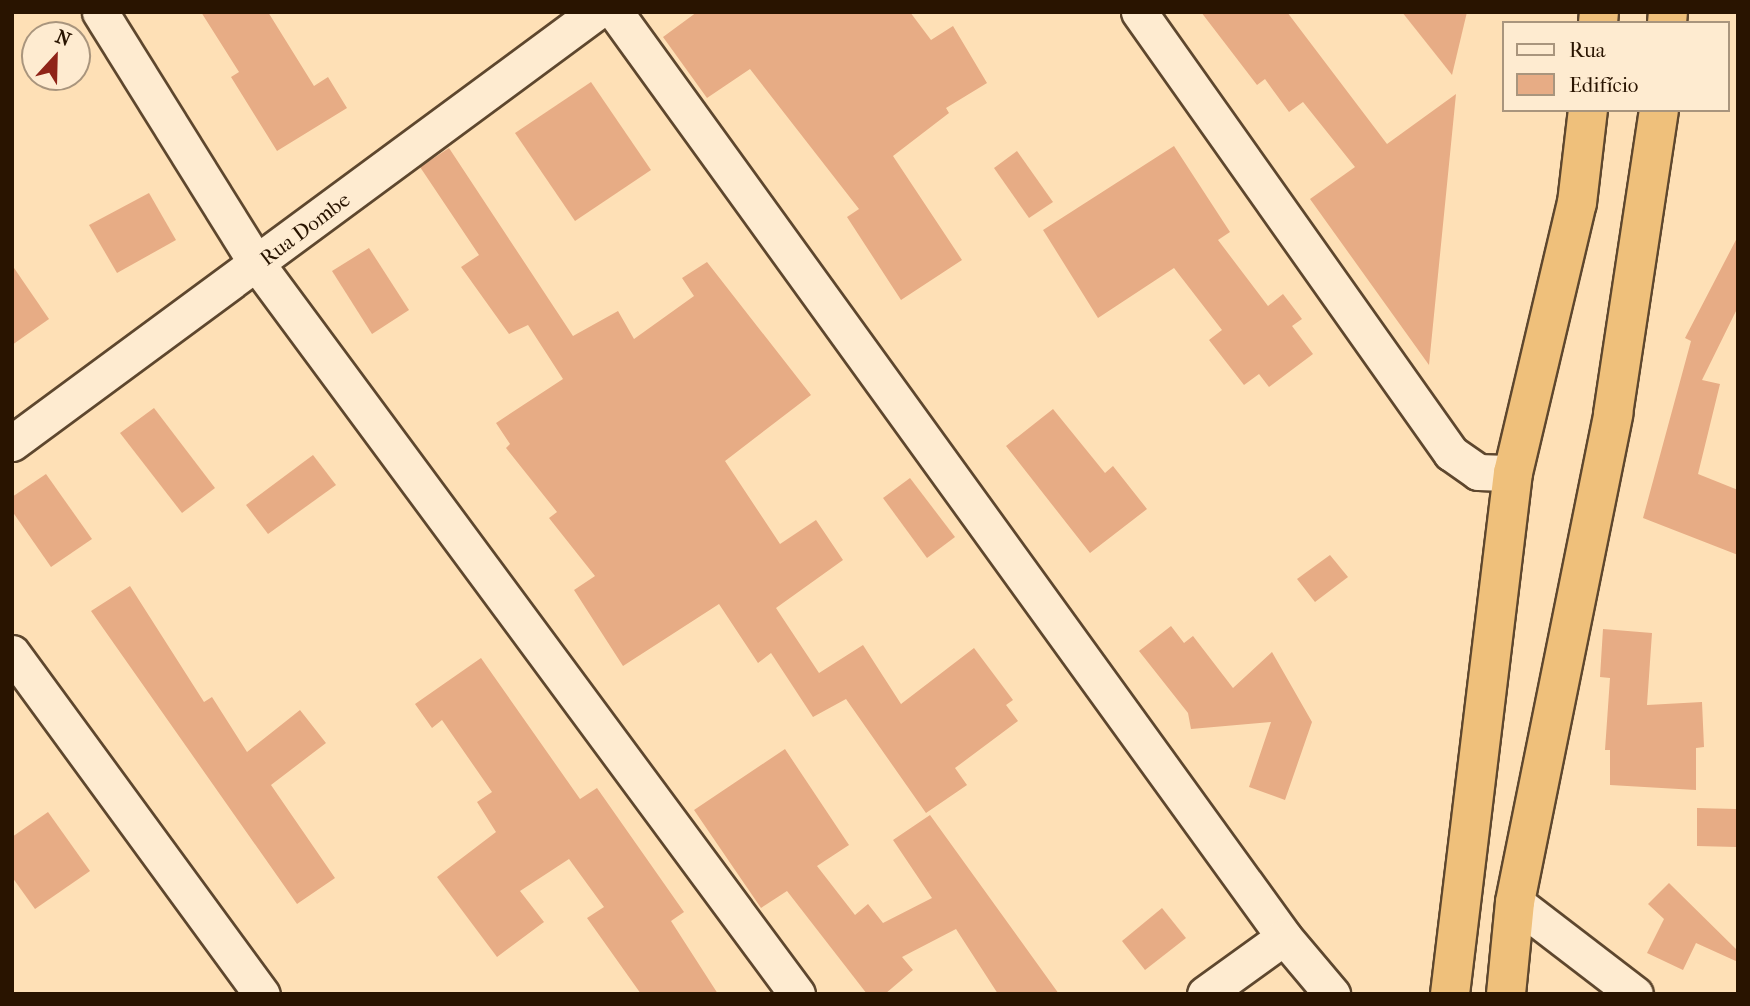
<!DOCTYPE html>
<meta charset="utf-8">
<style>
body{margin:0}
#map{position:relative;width:1750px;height:1006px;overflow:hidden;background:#fee0b6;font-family:"IM FELL French Canon",serif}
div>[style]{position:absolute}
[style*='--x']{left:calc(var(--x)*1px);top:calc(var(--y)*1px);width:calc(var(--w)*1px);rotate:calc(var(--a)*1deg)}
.building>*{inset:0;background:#e7ac85}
.roads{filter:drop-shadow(2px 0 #5e472e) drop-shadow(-2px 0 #5e472e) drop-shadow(0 2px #5e472e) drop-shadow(0 -2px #5e472e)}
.minor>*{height:35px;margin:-17.5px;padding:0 17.5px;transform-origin:17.5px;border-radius:17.5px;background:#feebd0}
.highway>*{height:38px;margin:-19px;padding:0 19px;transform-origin:19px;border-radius:19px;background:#efc07b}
span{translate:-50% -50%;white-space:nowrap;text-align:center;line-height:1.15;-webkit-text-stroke:7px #feebd0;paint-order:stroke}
.street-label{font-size:21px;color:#291400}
.frame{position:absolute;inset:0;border:14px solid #291400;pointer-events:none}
.legend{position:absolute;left:1502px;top:21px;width:228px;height:91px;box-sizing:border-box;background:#feebd0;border:2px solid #a9957d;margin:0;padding:9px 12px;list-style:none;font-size:21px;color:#291400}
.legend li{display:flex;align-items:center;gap:14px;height:35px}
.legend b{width:35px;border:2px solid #a9957d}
.north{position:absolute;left:21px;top:21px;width:70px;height:70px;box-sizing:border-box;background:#feebd0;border:2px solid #a9957d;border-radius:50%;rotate:22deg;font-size:19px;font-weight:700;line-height:28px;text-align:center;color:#291400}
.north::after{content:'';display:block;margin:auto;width:24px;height:32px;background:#8f2418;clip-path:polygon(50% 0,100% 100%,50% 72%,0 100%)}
</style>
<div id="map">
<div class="building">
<i style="clip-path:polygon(201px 12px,268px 12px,314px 86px,328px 77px,347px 108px,277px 151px,231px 77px,239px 72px)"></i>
<i style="clip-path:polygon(697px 12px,910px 12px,931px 40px,953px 26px,987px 83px,946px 108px,949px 113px,893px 156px,962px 260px,901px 300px,847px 217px,859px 209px,750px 69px,707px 98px,663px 37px)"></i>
<i style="clip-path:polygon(1201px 12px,1287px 12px,1387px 144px,1456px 94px,1429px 365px,1310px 199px,1355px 167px,1303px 102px,1289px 112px,1265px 79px,1257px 85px)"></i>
<i style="clip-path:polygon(1402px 12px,1467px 12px,1452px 75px)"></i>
<i style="clip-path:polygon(591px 82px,651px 170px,575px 221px,515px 133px)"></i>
<i style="clip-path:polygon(1174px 146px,1230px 232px,1218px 240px,1268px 306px,1283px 294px,1302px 319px,1292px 326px,1313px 354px,1269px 387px,1259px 374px,1244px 385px,1209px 340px,1222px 330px,1174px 268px,1098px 318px,1043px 230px)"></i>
<i style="clip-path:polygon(449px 148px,573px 336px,618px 311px,634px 339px,694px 296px,682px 278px,707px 262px,811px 395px,725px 461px,780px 544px,816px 520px,843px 560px,776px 608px,819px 673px,863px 645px,901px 704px,974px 648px,1013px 700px,1006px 705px,1018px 721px,955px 768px,967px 785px,926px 813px,846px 699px,813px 717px,771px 653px,758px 663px,719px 604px,623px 666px,574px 590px,595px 576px,549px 518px,557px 512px,506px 448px,510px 444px,496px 423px,563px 379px,528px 325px,509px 334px,461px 267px,479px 255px,420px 167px)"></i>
<i style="clip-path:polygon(1017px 151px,1053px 202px,1029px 218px,994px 168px)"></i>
<i style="clip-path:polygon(149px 193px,176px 240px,117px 273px,89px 225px)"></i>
<i style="clip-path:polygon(1738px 236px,1738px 307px,1702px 380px,1720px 384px,1698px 474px,1738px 490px,1738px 555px,1643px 518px,1691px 341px,1685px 338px)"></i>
<i style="clip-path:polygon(369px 248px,409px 310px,372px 334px,332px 271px)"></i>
<i style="clip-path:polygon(12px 265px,49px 319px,12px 345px)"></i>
<i style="clip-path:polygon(154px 408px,215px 488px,182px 513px,120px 433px)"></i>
<i style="clip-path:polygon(1053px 409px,1105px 473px,1113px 466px,1147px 509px,1090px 553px,1006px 446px)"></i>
<i style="clip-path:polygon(313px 455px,336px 485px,268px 534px,246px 505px)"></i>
<i style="clip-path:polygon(46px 474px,92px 539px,51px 567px,12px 511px,12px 497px)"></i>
<i style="clip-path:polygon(910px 478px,955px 537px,927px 558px,883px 498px)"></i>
<i style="clip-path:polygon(1330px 555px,1348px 577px,1315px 602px,1297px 579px)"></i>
<i style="clip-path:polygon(130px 586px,204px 702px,212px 697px,247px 752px,300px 710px,326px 743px,271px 785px,335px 878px,297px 904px,91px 611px)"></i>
<i style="clip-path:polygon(1171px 626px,1184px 643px,1193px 636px,1233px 688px,1272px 652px,1312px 722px,1285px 800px,1249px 787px,1271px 722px,1191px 729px,1188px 713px,1139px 651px)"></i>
<i style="clip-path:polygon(1603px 629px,1652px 633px,1647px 705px,1702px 702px,1704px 747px,1696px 748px,1696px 790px,1610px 785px,1610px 750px,1605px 750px,1610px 678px,1600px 677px)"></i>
<i style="clip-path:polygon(481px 658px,580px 799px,597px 788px,684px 912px,671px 921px,718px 994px,641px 994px,587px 918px,604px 907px,569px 859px,520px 891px,544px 922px,497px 957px,437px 877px,496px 832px,477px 802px,492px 792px,442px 720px,432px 728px,415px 704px)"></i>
<i style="clip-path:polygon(785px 749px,849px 845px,817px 866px,855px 915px,868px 904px,883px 923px,932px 898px,893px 840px,930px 815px,1059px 994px,998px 994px,956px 929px,902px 957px,913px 970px,885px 994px,867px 994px,787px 891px,761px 908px,694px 810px)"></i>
<i style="clip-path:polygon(1697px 808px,1736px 809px,1736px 847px,1697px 846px)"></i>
<i style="clip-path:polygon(48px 812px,90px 871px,35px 909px,12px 877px,12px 837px)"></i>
<i style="clip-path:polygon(1669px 883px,1738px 951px,1738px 962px,1696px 943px,1683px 970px,1647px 953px,1664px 919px,1648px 904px)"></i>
<i style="clip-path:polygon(1162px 908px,1186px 938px,1145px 970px,1122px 941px)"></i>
</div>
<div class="roads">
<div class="minor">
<i style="--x:100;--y:12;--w:297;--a:58.1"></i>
<i style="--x:257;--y:264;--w:908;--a:53.51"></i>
<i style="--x:615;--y:12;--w:1142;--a:54.12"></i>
<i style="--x:1284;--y:937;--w:75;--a:49.9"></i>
<i style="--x:1139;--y:12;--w:540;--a:54.72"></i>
<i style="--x:1451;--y:453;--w:33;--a:35"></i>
<i style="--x:1478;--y:472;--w:35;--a:2"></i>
<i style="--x:12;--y:443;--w:726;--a:-36.43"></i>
<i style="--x:12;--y:653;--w:423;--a:53.8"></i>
<i style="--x:1515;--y:902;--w:151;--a:37.5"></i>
<i style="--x:1205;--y:994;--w:97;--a:-35.8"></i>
</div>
<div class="highway">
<i style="--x:1598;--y:23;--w:11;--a:-85"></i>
<i style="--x:1667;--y:23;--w:11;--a:-85"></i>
<i style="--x:1450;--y:994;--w:525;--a:-83.11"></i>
<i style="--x:1513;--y:473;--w:277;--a:-76.7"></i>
<i style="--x:1577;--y:203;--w:94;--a:-83.3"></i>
<i style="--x:1506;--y:994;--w:92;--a:-84.4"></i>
<i style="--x:1515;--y:902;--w:498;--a:-78.6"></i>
<i style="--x:1613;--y:414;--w:307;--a:-81.4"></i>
</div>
</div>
<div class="street-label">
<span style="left:305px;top:229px;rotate:-37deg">Rua Dombe</span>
</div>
<div class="frame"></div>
<ul class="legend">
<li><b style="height:9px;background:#feebd0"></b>Rua</li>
<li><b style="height:19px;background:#e7ac85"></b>Edifício</li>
</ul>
<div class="north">N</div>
</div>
